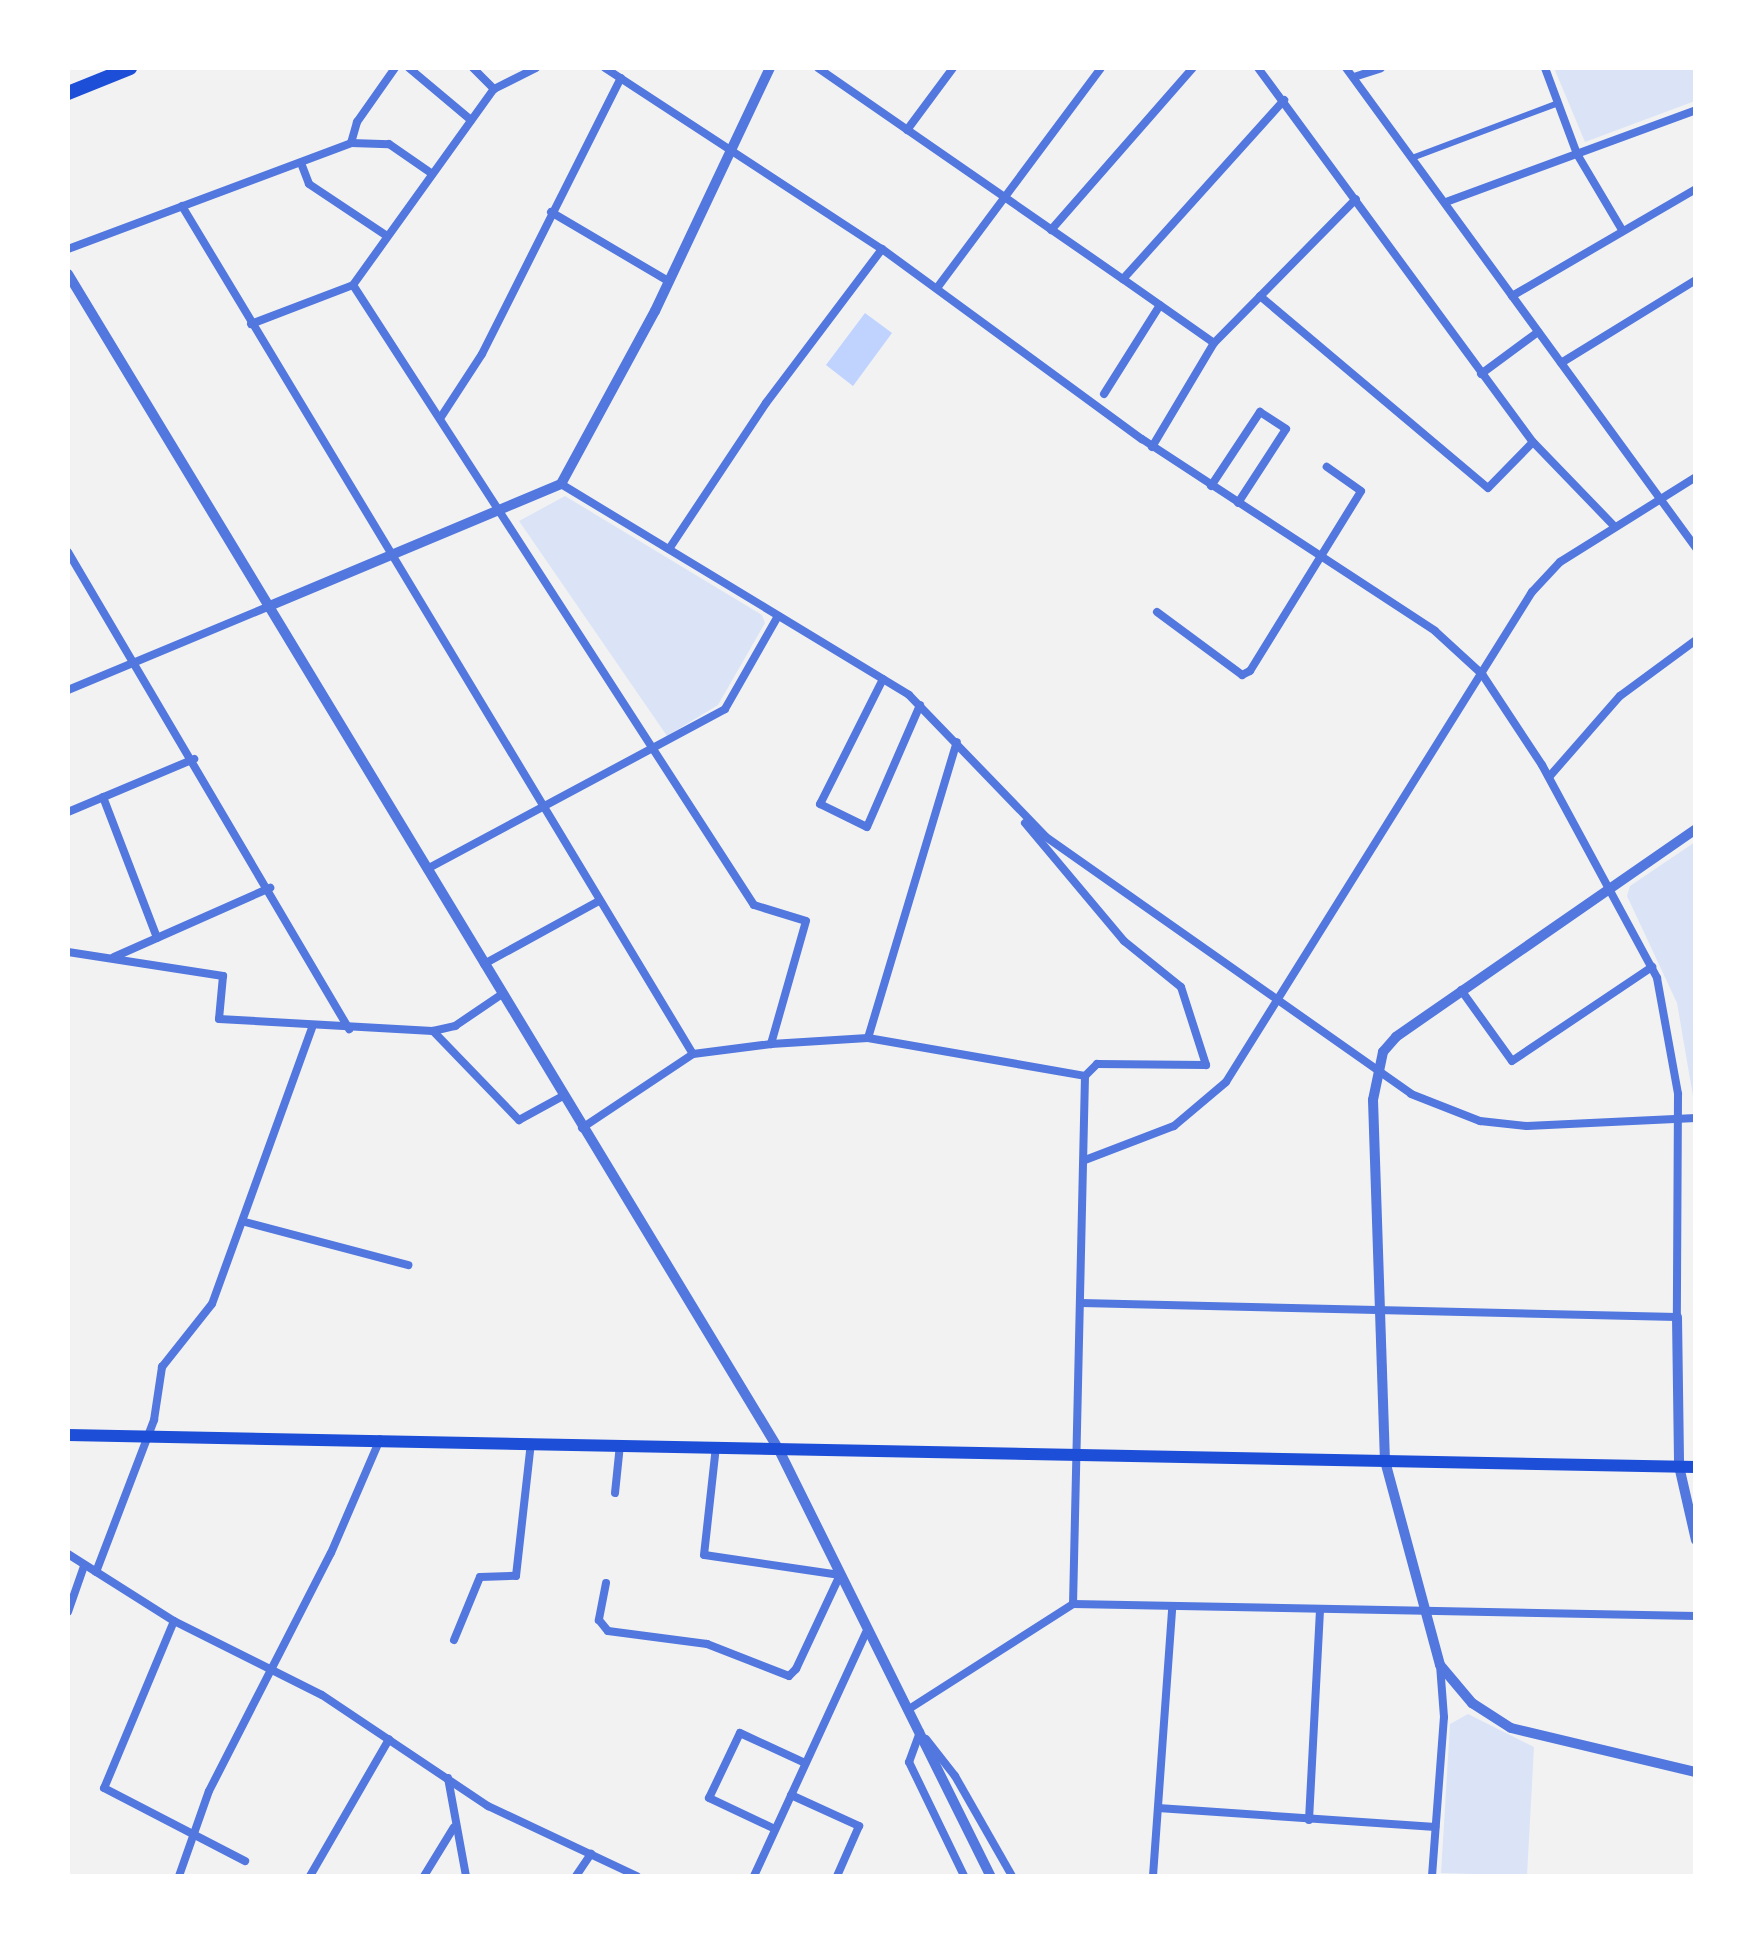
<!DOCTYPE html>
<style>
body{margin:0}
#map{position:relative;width:1763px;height:1944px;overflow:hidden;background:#f2f2f2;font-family:"PT Sans",sans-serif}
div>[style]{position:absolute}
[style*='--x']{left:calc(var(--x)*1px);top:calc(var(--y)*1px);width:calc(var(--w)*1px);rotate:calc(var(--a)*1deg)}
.green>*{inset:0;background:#dbe4f7}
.water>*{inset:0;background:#bfd3fe}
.pedestrian>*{height:6px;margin:-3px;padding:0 3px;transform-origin:3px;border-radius:3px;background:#5277de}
.minor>*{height:8px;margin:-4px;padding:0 4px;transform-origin:4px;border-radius:4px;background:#5277de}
.tertiary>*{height:10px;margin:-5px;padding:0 5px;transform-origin:5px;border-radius:5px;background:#5277de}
.primary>*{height:12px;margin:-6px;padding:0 6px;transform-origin:6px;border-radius:6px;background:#1d4ed8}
.trunk>*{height:14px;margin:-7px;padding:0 7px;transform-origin:7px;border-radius:7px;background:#1d4ed8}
span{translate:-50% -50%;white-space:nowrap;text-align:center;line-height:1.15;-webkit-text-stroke:8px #fff;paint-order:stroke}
.frame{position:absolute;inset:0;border:70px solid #fff;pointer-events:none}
</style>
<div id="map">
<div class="green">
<i style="clip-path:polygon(1554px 68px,1695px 68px,1695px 101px,1585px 142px)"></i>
<i style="clip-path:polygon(565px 496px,762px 615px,765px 623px,718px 705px,667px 736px,519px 521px)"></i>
<i style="clip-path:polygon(1695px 842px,1695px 1108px,1677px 1003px,1627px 896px,1630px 886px)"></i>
<i style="clip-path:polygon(1468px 1714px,1534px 1747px,1527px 1876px,1441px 1873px,1450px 1724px)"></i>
</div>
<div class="water">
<i style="clip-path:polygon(865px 313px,892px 333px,853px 386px,826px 365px)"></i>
</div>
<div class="pedestrian">
<i style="--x:1412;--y:158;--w:156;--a:-20.6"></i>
</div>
<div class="minor">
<i style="--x:409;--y:68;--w:81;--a:40"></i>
<i style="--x:473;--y:68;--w:30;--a:45"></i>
<i style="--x:605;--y:68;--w:331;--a:33.2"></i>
<i style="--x:882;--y:249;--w:322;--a:36.2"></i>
<i style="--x:1142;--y:439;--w:350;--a:33.2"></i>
<i style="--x:1435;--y:631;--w:64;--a:42.5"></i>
<i style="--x:1482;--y:674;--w:109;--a:56.6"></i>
<i style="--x:1542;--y:765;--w:242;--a:61.6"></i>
<i style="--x:1657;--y:978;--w:118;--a:79.7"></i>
<i style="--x:1678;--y:1094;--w:223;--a:90.3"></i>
<i style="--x:1677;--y:1317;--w:596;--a:-178.65"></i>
<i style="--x:818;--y:68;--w:371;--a:34.7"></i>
<i style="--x:1258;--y:68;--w:464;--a:53.7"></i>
<i style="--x:1533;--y:442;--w:117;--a:46"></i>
<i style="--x:1346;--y:68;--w:594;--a:53.9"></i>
<i style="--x:1545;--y:68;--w:92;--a:69.6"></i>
<i style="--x:1577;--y:154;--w:86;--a:59.3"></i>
<i style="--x:1354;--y:77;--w:28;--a:-18"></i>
<i style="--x:907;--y:130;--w:77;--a:-53.4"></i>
<i style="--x:351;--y:143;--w:22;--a:-74"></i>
<i style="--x:357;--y:122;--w:66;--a:-54.9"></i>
<i style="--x:301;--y:163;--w:22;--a:69"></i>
<i style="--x:309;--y:184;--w:94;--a:33.7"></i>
<i style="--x:1446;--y:202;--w:266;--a:-20.2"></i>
<i style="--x:182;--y:206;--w:990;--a:58.93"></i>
<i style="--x:551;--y:212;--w:136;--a:30.5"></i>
<i style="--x:1051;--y:230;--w:215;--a:-48.8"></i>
<i style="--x:68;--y:249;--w:302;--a:-20.5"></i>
<i style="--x:351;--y:143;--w:38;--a:2"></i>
<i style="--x:389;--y:144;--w:51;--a:34.6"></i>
<i style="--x:353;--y:285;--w:738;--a:57.11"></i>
<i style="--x:754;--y:905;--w:54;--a:17.1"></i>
<i style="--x:806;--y:921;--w:128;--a:105.9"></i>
<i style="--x:937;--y:288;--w:274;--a:-53.3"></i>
<i style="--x:1260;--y:296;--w:298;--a:40.1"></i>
<i style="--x:1488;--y:488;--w:64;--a:-45.6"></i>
<i style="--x:1512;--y:296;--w:213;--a:-30.2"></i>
<i style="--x:251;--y:324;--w:109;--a:-20.9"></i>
<i style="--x:353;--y:285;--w:241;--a:-54.3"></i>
<i style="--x:494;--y:89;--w:47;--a:-26.6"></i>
<i style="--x:1214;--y:343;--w:202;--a:-45.4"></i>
<i style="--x:1561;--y:363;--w:158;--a:-31.6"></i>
<i style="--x:1481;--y:374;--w:71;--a:-36.4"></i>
<i style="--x:1104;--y:394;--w:105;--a:-57.8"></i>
<i style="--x:441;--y:417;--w:75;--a:-56.9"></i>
<i style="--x:482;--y:354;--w:309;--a:-63.3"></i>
<i style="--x:1152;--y:447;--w:121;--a:-59.2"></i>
<i style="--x:1214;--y:343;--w:111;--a:-144.9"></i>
<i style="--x:1123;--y:279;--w:241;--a:-48"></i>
<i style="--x:561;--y:484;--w:407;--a:31.2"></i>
<i style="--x:909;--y:695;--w:197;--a:46"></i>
<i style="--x:1046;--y:837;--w:446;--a:35.1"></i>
<i style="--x:1411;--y:1094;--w:74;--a:21.4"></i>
<i style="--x:1480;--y:1121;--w:47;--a:6.1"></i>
<i style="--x:1527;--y:1126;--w:169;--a:-2.7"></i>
<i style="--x:1211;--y:486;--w:89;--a:-56.5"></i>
<i style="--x:1260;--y:412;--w:31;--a:33"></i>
<i style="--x:1286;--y:429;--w:88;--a:123"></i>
<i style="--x:669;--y:549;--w:175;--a:-56.4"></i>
<i style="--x:766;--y:403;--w:193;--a:-53"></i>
<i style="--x:68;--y:552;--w:554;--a:59.5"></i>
<i style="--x:1157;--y:612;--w:106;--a:36.5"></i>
<i style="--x:1242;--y:675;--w:9;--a:-27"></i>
<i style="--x:1250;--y:671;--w:211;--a:-58.3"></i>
<i style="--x:1361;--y:491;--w:42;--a:-144.8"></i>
<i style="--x:883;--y:679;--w:140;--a:116.7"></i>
<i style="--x:820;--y:804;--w:52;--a:26.1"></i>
<i style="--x:867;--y:827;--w:133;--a:-66.5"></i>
<i style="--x:68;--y:690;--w:216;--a:-22.6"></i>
<i style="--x:1549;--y:777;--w:108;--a:-48.8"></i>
<i style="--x:1620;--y:696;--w:94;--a:-36.4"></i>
<i style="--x:103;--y:797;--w:151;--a:69"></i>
<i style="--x:68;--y:812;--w:137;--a:-22.8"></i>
<i style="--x:1025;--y:823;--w:154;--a:50"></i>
<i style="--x:1124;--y:941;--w:73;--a:38.9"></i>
<i style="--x:1181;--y:987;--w:82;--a:72.2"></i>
<i style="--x:1206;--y:1065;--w:109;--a:-179.5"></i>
<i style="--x:1097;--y:1064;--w:17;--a:135"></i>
<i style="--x:427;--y:869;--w:338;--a:-28.2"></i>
<i style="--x:725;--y:709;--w:107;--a:-60.3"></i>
<i style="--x:68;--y:952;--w:157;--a:8.8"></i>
<i style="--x:223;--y:976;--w:43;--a:95.3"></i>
<i style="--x:219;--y:1019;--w:214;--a:3.2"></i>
<i style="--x:433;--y:1031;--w:23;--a:-13"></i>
<i style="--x:455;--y:1026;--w:57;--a:-34.2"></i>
<i style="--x:114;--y:957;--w:171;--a:-23.9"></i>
<i style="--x:484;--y:964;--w:131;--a:-28.7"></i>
<i style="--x:1461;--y:990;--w:87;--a:54.3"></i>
<i style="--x:1512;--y:1061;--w:169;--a:-33.9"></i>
<i style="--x:433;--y:1031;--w:124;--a:46"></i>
<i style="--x:519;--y:1120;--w:50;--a:-28.6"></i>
<i style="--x:868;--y:1038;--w:309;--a:-73.3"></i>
<i style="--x:582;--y:1128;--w:133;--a:-33.7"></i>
<i style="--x:693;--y:1054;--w:79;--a:-7.3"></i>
<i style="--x:771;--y:1044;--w:97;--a:-3.5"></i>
<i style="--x:868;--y:1038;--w:220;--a:9.9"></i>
<i style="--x:1085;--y:1076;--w:528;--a:91.3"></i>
<i style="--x:1085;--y:1160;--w:95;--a:-20.9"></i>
<i style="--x:1174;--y:1126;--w:68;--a:-40.2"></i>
<i style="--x:1226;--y:1082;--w:578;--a:-58.02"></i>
<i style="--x:1532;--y:592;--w:41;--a:-47"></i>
<i style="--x:1560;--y:562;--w:160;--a:-32"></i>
<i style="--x:245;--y:1222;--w:169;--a:14.8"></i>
<i style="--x:615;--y:1493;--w:48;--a:-84.1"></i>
<i style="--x:68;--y:1554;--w:125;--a:32.3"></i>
<i style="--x:174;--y:1621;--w:165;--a:26.6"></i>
<i style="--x:322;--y:1695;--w:200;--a:33.8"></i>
<i style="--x:488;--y:1806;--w:165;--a:25.2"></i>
<i style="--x:96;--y:1572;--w:163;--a:-69.1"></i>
<i style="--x:154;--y:1420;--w:54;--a:-81.4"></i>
<i style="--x:162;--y:1367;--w:80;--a:-51.6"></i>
<i style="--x:212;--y:1304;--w:294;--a:-70.1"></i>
<i style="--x:606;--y:1583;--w:38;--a:101"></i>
<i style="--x:599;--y:1620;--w:14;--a:51"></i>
<i style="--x:608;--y:1631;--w:100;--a:7.5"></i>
<i style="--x:707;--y:1644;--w:88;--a:21.3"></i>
<i style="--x:789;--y:1676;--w:10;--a:-45"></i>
<i style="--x:796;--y:1669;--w:104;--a:-64.9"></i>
<i style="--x:840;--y:1575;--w:137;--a:-171.6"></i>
<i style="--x:704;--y:1555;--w:109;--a:-83.7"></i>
<i style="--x:68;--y:1612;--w:49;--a:-70.8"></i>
<i style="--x:174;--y:1621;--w:181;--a:112.7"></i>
<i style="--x:104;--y:1788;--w:159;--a:27.4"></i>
<i style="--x:454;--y:1640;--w:68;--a:-67.6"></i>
<i style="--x:480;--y:1577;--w:36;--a:-2"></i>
<i style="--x:516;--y:1576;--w:134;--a:-83.6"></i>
<i style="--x:909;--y:1709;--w:195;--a:-32.6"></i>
<i style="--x:1073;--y:1604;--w:623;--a:1.1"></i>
<i style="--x:920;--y:1732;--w:32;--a:110"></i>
<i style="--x:909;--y:1762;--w:127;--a:64.2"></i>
<i style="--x:926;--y:1739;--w:47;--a:51.9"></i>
<i style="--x:955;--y:1776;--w:115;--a:60.3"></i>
<i style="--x:448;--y:1778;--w:100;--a:79.6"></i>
<i style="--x:791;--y:1795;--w:75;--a:24.5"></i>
<i style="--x:859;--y:1826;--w:55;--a:113.7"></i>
<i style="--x:1158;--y:1808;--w:278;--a:3.9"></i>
<i style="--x:1309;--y:1820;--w:210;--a:-87"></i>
<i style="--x:775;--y:1829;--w:73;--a:-154.8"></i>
<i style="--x:709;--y:1798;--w:72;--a:-64.5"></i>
<i style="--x:740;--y:1733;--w:72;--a:24.8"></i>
<i style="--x:179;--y:1876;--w:90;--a:-70.6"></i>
<i style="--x:209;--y:1791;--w:267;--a:-62.9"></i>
<i style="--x:331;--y:1553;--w:124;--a:-66.7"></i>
<i style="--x:310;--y:1876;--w:158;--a:-60"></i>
<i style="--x:424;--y:1876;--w:57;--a:-58.5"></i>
<i style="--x:576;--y:1876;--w:27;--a:-56"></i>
<i style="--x:754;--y:1876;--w:268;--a:-65.3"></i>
<i style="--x:1153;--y:1876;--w:268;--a:-85.9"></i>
<i style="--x:1432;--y:1876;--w:159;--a:-85.7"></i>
<i style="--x:1444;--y:1717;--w:52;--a:-94.4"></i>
</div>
<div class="tertiary">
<i style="--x:68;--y:274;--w:1372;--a:58.84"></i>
<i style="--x:778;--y:1448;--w:478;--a:63.6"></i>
<i style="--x:267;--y:607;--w:319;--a:-22.7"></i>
<i style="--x:561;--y:484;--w:197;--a:-61.5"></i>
<i style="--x:655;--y:311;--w:269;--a:-64.7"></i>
<i style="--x:1696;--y:829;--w:365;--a:145.3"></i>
<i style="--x:1396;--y:1037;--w:20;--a:131"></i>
<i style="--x:1383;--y:1052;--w:49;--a:101.8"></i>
<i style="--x:1373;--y:1100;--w:361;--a:88.1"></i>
<i style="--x:1385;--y:1461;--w:211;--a:74.9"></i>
<i style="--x:1440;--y:1665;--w:50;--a:49.9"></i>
<i style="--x:1472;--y:1703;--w:46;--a:32.7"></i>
<i style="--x:1511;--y:1728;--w:190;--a:13.4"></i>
<i style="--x:1677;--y:1317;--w:149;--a:89.2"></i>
<i style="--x:1679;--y:1466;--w:76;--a:77.1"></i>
</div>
<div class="primary">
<i style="--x:68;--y:1435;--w:1628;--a:1.13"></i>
</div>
<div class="trunk">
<i style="--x:68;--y:93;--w:67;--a:-22"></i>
</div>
<div class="frame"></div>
</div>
